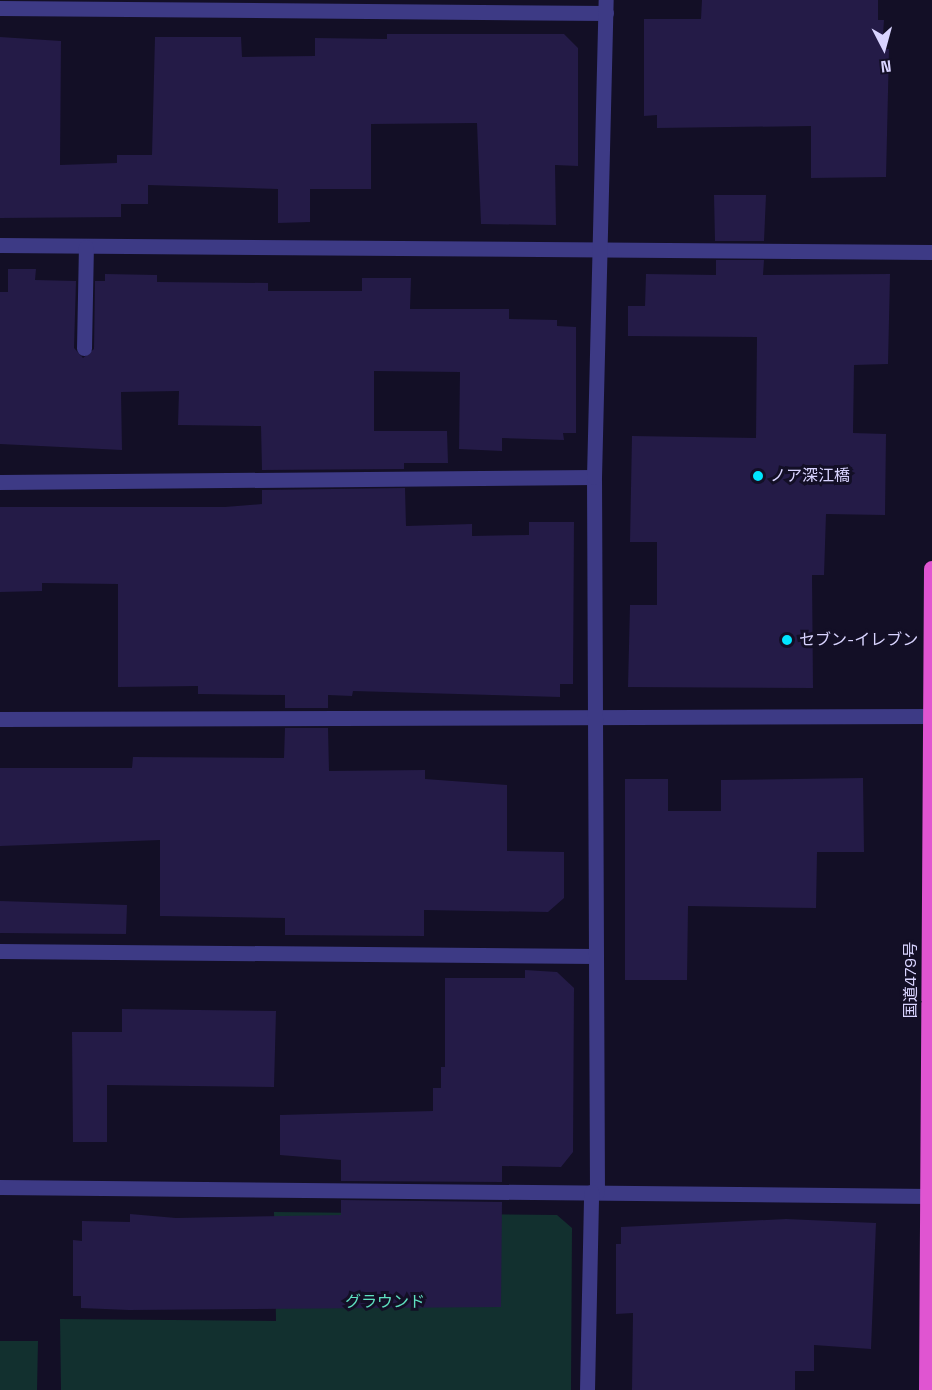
<!DOCTYPE html>
<meta charset="utf-8">
<style>
body{margin:0}
#map{position:relative;width:932px;height:1390px;overflow:hidden;background:#130f26;font-family:"Space Grotesk","Noto Sans JP",sans-serif}
div>[style]{position:absolute}
[style*='--x']{left:calc(var(--x)*1px);top:calc(var(--y)*1px);width:calc(var(--w)*1px);rotate:calc(var(--a)*1deg)}
.green>*{inset:0;background:#12302f}
.building>*{inset:0;background:#241b47}
.minor>*{height:15px;margin:-7.5px;padding:0 7.5px;transform-origin:7.5px;border-radius:7.5px;background:#3d3a85}
.trunk>*{height:16px;margin:-8px;padding:0 8px;transform-origin:8px;border-radius:8px;background:#e055d1}
.dots>*{width:16px;height:16px;translate:-50% -50%;box-sizing:border-box;border:3px solid #130f26;border-radius:50%}
span{translate:-50% -50%;white-space:nowrap;text-align:center;line-height:1.15;-webkit-text-stroke:6px #130f26;paint-order:stroke}
.poi-label{font-size:16px;color:#d9d4ff}
.left{translate:0 -50%;text-align:left}
.street-label{font-size:16px;color:#d9d4ff}
.park-label{font-size:16px;color:#5fe0c0}
.north{position:absolute;left:854px;top:18px;width:60px;height:60px;-webkit-text-stroke:4px #130f26;paint-order:stroke;rotate:174deg;font-size:16px;font-weight:700;line-height:24px;text-align:center;color:#d9d4ff}
.north::after{content:'';display:block;margin:auto;width:21px;height:27px;background:#d9d4ff;clip-path:polygon(50% 0,100% 100%,50% 72%,0 100%)}
</style>
<div id="map">
<div class="green">
<i style="clip-path:polygon(274px 1212px,557px 1215px,572px 1228px,571px 1390px,61px 1390px,60px 1319px,276px 1321px)"></i>
<i style="clip-path:polygon(0 1341px,38px 1341px,37px 1390px,0 1390px)"></i>
</div>
<div class="building">
<i style="clip-path:polygon(702px 0,878px 0,878px 20px,884px 20px,882px 49px,889px 49px,886px 177px,811px 178px,811px 126px,657px 128px,657px 115px,644px 116px,644px 19px,701px 19px)"></i>
<i style="clip-path:polygon(387px 34px,564px 34px,578px 48px,578px 166px,555px 165px,556px 225px,481px 224px,477px 123px,371px 124px,371px 189px,310px 189px,310px 222px,278px 223px,278px 189px,148px 185px,148px 204px,121px 204px,121px 217px,0 218px,0 37px,61px 41px,60px 165px,117px 163px,117px 155px,152px 155px,155px 37px,241px 37px,242px 57px,315px 56px,315px 38px,387px 39px)"></i>
<i style="clip-path:polygon(714px 195px,766px 195px,764px 241px,715px 241px)"></i>
<i style="clip-path:polygon(716px 260px,764px 260px,763px 275px,890px 274px,888px 364px,854px 365px,853px 433px,886px 434px,885px 515px,826px 514px,824px 575px,812px 575px,813px 688px,628px 687px,630px 605px,657px 605px,657px 542px,630px 542px,632px 436px,756px 438px,757px 337px,628px 336px,628px 306px,645px 306px,646px 274px,716px 275px)"></i>
<i style="clip-path:polygon(8px 269px,36px 269px,35px 280px,76px 281px,74px 348px,83px 358px,94px 349px,95px 281px,105px 281px,105px 274px,157px 275px,157px 282px,268px 283px,268px 291px,362px 291px,362px 278px,411px 278px,410px 309px,509px 309px,509px 319px,557px 320px,557px 326px,576px 327px,576px 433px,563px 433px,564px 440px,502px 438px,502px 451px,459px 449px,460px 372px,374px 371px,374px 431px,447px 431px,448px 463px,404px 463px,404px 469px,262px 470px,261px 426px,178px 425px,179px 391px,121px 392px,122px 450px,0 444px,0 292px,8px 292px)"></i>
<i style="clip-path:polygon(405px 488px,406px 526px,472px 524px,472px 536px,529px 535px,529px 522px,574px 522px,573px 684px,560px 684px,560px 697px,353px 691px,352px 696px,328px 695px,328px 708px,285px 708px,285px 695px,198px 694px,198px 686px,118px 687px,118px 584px,42px 583px,42px 591px,0 592px,0 507px,225px 507px,262px 504px,262px 490px)"></i>
<i style="clip-path:polygon(285px 728px,328px 728px,329px 771px,425px 770px,425px 779px,507px 785px,507px 851px,564px 852px,564px 898px,548px 912px,424px 910px,424px 936px,285px 935px,285px 918px,160px 916px,160px 840px,0 846px,0 768px,132px 768px,133px 757px,284px 758px)"></i>
<i style="clip-path:polygon(863px 778px,864px 852px,817px 852px,816px 908px,688px 906px,687px 980px,625px 980px,625px 779px,668px 779px,668px 811px,721px 811px,721px 780px)"></i>
<i style="clip-path:polygon(0 901px,127px 905px,126px 934px,0 933px)"></i>
<i style="clip-path:polygon(525px 970px,557px 972px,574px 988px,573px 1152px,561px 1167px,502px 1166px,502px 1182px,341px 1181px,341px 1160px,280px 1155px,280px 1115px,433px 1111px,433px 1088px,441px 1088px,441px 1067px,445px 1067px,445px 978px,525px 978px)"></i>
<i style="clip-path:polygon(122px 1009px,276px 1011px,274px 1087px,107px 1085px,107px 1142px,73px 1142px,72px 1032px,122px 1032px)"></i>
<i style="clip-path:polygon(341px 1200px,502px 1202px,501px 1307px,129px 1310px,81px 1308px,81px 1296px,73px 1296px,73px 1240px,82px 1241px,82px 1221px,130px 1222px,130px 1214px,176px 1218px,341px 1215px)"></i>
<i style="clip-path:polygon(786px 1219px,876px 1223px,871px 1349px,814px 1345px,814px 1371px,795px 1371px,795px 1390px,632px 1390px,633px 1313px,616px 1314px,616px 1244px,621px 1244px,621px 1227px)"></i>
</div>
<div class="minor">
<i style="--x:0;--y:8;--w:606;--a:0.47"></i>
<i style="--x:0;--y:245;--w:932;--a:0.43"></i>
<i style="--x:84;--y:348;--w:101;--a:-88.9"></i>
<i style="--x:0;--y:482;--w:594;--a:-0.48"></i>
<i style="--x:0;--y:719;--w:932;--a:-0.18"></i>
<i style="--x:0;--y:951;--w:595;--a:0.48"></i>
<i style="--x:0;--y:1187;--w:930;--a:0.55"></i>
<i style="--x:597;--y:1192;--w:715;--a:-90.24"></i>
<i style="--x:594;--y:477;--w:477;--a:-88.6"></i>
<i style="--x:587;--y:1390;--w:198;--a:-88.8"></i>
</div>
<div class="trunk">
<i style="--x:927;--y:1390;--w:821;--a:-89.65"></i>
</div>
<div class="dots">
<i style="left:758px;top:476px;background:#00e5ff"></i>
<i style="left:787px;top:640px;background:#00e5ff"></i>
</div>
<div class="poi-label">
<span class="left" style="left:770px;top:476px">ノア深江橋</span>
<span class="left" style="left:799px;top:640px">セブン-イレブン</span>
</div>
<div class="street-label">
<span style="left:911px;top:980px;rotate:-90deg">国道479号</span>
</div>
<div class="park-label">
<span style="left:385px;top:1302px">グラウンド</span>
</div>
<div class="north">N</div>
</div>
